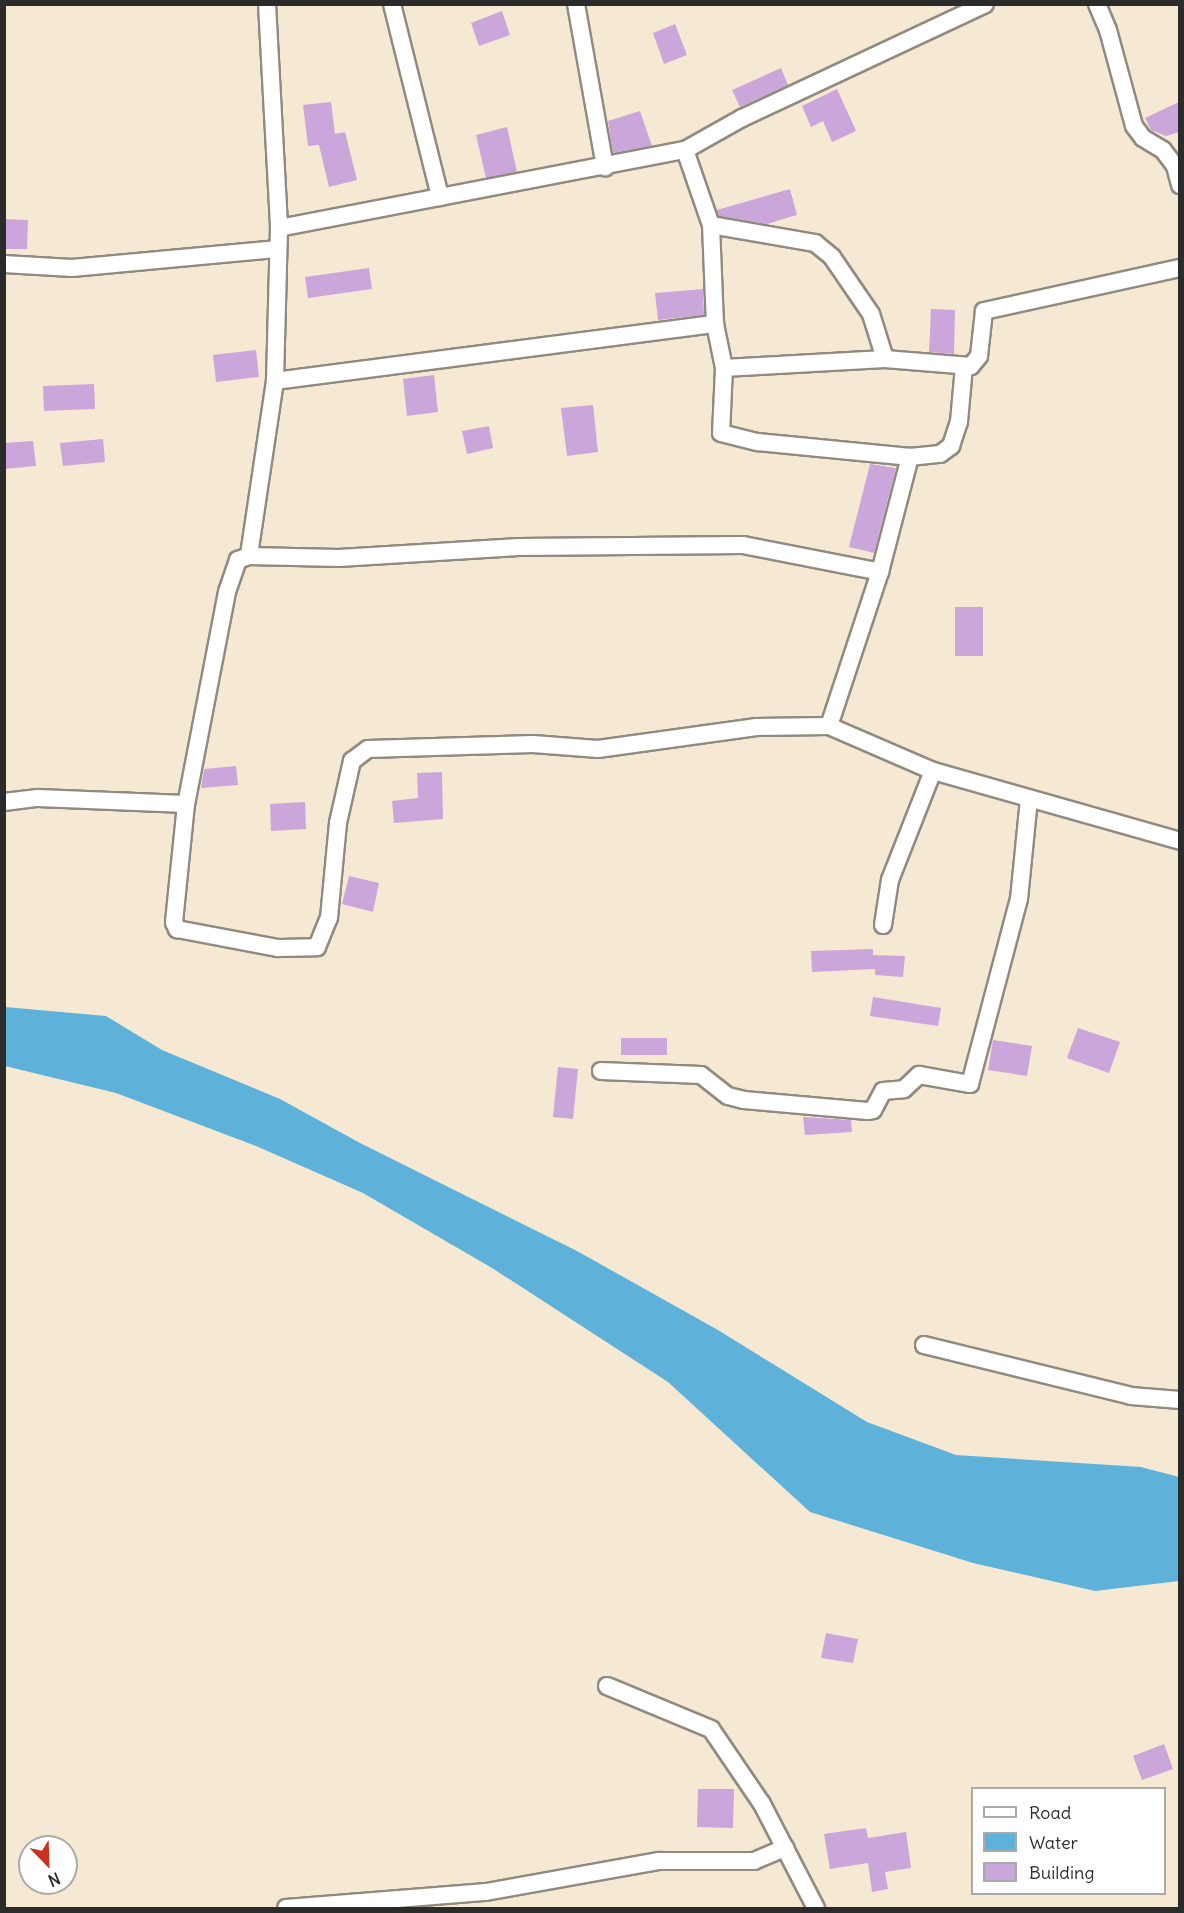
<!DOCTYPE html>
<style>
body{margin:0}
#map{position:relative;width:1184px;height:1913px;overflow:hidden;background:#f5e9d4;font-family:Delius,sans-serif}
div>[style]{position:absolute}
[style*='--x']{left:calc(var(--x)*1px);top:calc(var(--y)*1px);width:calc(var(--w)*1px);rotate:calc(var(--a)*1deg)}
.water>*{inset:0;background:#5eb1d9}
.building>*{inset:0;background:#caa6da}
.roads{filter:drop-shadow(2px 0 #908a80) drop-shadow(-2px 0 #908a80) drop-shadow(0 2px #908a80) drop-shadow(0 -2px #908a80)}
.minor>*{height:16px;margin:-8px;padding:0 8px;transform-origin:8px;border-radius:8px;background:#fff}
span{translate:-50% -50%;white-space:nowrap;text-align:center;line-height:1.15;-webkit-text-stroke:6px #fff;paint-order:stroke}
.frame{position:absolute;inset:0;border:6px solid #2b2b2b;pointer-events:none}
.legend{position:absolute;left:971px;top:1787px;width:195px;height:108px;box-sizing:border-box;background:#fff;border:2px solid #aaa;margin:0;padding:8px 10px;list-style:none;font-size:18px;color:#2b2b2b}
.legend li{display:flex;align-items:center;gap:12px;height:30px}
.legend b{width:30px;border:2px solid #aaa}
.north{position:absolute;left:18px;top:1835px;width:60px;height:60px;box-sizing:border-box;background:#fff;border:2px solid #aaa;border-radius:50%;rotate:157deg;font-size:16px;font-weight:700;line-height:24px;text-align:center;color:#2b2b2b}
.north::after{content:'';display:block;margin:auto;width:21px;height:27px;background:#c8321e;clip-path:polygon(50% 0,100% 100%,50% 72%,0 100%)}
</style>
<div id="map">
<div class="water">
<i style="clip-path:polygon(5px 1007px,106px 1016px,162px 1050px,280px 1099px,360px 1143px,577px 1251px,718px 1330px,867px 1422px,956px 1455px,1141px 1467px,1179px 1477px,1179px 1581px,1095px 1591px,973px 1563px,810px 1512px,668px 1382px,492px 1268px,363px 1193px,256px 1146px,116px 1093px,5px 1066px)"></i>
</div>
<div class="building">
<i style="clip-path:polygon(502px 11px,510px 35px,479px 46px,471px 23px)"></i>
<i style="clip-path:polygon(675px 24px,687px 55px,664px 64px,653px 33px)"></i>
<i style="clip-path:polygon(781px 68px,788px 85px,740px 107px,732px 90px)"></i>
<i style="clip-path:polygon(837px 89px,856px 131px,832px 142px,823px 121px,811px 127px,802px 106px)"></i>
<i style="clip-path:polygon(331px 102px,335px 134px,345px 132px,357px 180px,329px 187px,319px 145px,308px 146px,303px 105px)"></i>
<i style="clip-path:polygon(1179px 102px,1179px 132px,1166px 136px,1151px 130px,1145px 118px)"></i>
<i style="clip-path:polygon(640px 111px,652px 146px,613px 153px,608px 121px)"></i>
<i style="clip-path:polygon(507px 127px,517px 172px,486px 178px,476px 135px)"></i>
<i style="clip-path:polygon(790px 189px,797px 215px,767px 224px,719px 216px,717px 210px)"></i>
<i style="clip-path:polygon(4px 219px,28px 220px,27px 249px,4px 249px)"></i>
<i style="clip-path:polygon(369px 268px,372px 289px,308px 298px,305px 277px)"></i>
<i style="clip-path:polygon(703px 289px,704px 315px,658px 320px,655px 293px)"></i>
<i style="clip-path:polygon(931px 309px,955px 310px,954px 354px,929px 352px)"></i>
<i style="clip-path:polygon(256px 350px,259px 377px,216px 382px,213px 355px)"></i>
<i style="clip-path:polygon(434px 375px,438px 412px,407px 416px,403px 379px)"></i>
<i style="clip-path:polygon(94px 384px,95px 409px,44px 411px,43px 386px)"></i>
<i style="clip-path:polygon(593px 405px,598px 452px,567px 456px,561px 408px)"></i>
<i style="clip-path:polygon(489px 426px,493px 448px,467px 454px,462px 431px)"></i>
<i style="clip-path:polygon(103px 439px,105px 462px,63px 466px,60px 443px)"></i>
<i style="clip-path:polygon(33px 441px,36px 466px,4px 469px,4px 443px)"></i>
<i style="clip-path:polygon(870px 464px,896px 468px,874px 553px,849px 547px)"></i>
<i style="clip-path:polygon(955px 607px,983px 607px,983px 656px,955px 656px)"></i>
<i style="clip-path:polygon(236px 766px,238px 785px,201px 788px,204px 769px)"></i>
<i style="clip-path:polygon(442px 772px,443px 819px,394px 823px,392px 801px,418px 798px,417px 773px)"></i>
<i style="clip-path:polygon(305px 802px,306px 829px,271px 831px,270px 804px)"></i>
<i style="clip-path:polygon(349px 876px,379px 883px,373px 912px,342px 904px)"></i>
<i style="clip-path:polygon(873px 949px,873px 955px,905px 956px,903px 977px,875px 975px,875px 969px,812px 972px,811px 951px)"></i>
<i style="clip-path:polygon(873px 997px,941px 1008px,938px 1026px,870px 1016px)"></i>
<i style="clip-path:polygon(1078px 1028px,1120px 1042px,1109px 1073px,1067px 1058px)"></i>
<i style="clip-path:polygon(621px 1038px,667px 1038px,667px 1055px,621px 1055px)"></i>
<i style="clip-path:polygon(993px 1040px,1032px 1046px,1027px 1076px,988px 1070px)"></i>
<i style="clip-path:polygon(558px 1067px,578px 1069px,573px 1119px,553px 1117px)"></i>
<i style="clip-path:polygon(803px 1117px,851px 1120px,852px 1132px,805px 1135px)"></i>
<i style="clip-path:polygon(826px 1633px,858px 1639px,853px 1663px,821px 1658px)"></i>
<i style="clip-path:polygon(1164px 1744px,1173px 1769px,1142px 1780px,1133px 1756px)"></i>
<i style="clip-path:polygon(698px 1789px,734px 1789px,733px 1828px,697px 1827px)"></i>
<i style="clip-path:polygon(866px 1828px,868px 1838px,906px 1832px,911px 1868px,885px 1872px,888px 1889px,872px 1892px,868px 1863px,830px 1869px,824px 1834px)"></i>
</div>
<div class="roads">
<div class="minor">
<i style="--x:267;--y:4;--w:224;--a:86.9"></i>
<i style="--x:279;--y:228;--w:153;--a:91.5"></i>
<i style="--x:275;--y:381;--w:177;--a:98.5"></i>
<i style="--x:249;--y:556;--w:12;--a:160"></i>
<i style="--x:238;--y:560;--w:34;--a:109"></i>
<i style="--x:227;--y:592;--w:216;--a:100.9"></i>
<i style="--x:186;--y:804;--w:119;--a:95.8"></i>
<i style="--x:174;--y:922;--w:8;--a:67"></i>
<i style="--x:177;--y:929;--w:103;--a:10.7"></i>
<i style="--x:278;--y:948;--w:39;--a:-1"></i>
<i style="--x:317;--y:947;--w:31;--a:-68"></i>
<i style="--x:329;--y:918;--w:95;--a:-84.6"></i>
<i style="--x:338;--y:823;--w:64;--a:-77.3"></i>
<i style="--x:352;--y:761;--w:20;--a:-37"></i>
<i style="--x:368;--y:749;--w:165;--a:-1.7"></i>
<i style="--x:533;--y:744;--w:65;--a:4.4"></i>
<i style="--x:598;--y:749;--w:160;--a:-7.9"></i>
<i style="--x:756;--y:727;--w:73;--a:-0.8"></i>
<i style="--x:829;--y:726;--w:162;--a:-71.7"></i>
<i style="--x:880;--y:572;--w:119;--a:-75.4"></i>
<i style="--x:910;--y:457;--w:30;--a:-6"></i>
<i style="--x:940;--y:454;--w:14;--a:-36"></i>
<i style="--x:951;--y:446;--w:25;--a:-72"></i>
<i style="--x:959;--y:422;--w:56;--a:-84.9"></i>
<i style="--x:392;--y:4;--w:199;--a:76"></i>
<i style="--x:576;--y:4;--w:166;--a:79.9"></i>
<i style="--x:1097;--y:4;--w:28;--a:67"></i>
<i style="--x:1108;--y:30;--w:99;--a:74.8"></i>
<i style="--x:1134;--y:126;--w:15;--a:53"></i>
<i style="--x:1143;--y:138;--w:23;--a:31"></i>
<i style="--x:1163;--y:150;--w:20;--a:53"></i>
<i style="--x:1175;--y:166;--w:20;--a:75"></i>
<i style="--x:685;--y:150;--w:79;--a:70.9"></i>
<i style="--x:711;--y:225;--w:99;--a:87.7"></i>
<i style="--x:715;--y:324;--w:45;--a:78.4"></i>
<i style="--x:724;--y:368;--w:65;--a:92.6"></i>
<i style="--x:721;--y:433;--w:38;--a:14"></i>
<i style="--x:758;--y:442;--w:153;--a:5.6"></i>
<i style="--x:711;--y:225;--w:106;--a:9.8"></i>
<i style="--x:815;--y:243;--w:22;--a:39"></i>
<i style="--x:832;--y:257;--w:69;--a:55.6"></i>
<i style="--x:871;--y:314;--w:47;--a:72.7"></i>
<i style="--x:279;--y:228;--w:413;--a:-10.9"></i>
<i style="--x:685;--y:150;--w:65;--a:-29.3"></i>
<i style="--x:742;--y:118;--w:268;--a:-25.1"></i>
<i style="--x:4;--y:264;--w:68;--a:3.4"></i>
<i style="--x:72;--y:268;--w:207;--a:-5.3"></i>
<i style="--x:724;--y:368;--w:161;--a:-3.2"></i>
<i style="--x:885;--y:359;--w:86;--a:4.7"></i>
<i style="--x:971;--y:366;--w:13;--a:-51"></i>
<i style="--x:979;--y:356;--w:45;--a:-83.7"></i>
<i style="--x:984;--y:311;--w:201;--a:-12.4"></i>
<i style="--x:275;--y:381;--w:444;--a:-7.4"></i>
<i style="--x:249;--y:556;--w:90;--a:1.3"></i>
<i style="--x:339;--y:558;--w:180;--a:-3.5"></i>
<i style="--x:519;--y:547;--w:224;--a:-0.5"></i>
<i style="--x:743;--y:545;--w:140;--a:11.1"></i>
<i style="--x:829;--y:726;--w:113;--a:23.4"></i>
<i style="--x:933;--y:771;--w:257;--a:15.8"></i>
<i style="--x:4;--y:802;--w:34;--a:-7"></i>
<i style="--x:38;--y:798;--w:148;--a:2.3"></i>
<i style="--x:883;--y:925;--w:46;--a:-81.2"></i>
<i style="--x:890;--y:880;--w:117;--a:-68.5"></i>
<i style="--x:601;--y:1071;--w:100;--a:2.3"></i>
<i style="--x:701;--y:1075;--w:34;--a:38"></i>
<i style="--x:728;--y:1096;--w:16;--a:14"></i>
<i style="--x:744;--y:1100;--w:124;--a:5.1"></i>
<i style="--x:868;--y:1111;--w:5;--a:-11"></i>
<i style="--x:873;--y:1110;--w:21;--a:-62"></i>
<i style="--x:883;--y:1091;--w:21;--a:-5"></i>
<i style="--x:904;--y:1089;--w:21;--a:-43"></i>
<i style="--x:919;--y:1075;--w:52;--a:10"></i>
<i style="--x:970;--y:1084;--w:191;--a:-75.2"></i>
<i style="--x:1019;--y:899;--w:101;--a:-84.3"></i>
<i style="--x:924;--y:1345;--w:213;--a:13.8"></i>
<i style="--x:1131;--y:1396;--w:49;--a:4.7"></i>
<i style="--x:607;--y:1686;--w:113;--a:22.5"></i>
<i style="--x:711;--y:1729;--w:91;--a:55.8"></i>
<i style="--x:762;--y:1804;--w:117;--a:62.6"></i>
<i style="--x:286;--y:1908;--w:201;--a:-4.6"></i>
<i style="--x:486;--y:1892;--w:176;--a:-10.2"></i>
<i style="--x:659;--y:1861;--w:95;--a:0"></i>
<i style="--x:754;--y:1861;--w:34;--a:-23"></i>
</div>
</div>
<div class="frame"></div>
<ul class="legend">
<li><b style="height:8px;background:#fff"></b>Road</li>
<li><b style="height:16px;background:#5eb1d9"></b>Water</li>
<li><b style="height:16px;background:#caa6da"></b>Building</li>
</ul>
<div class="north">N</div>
</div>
